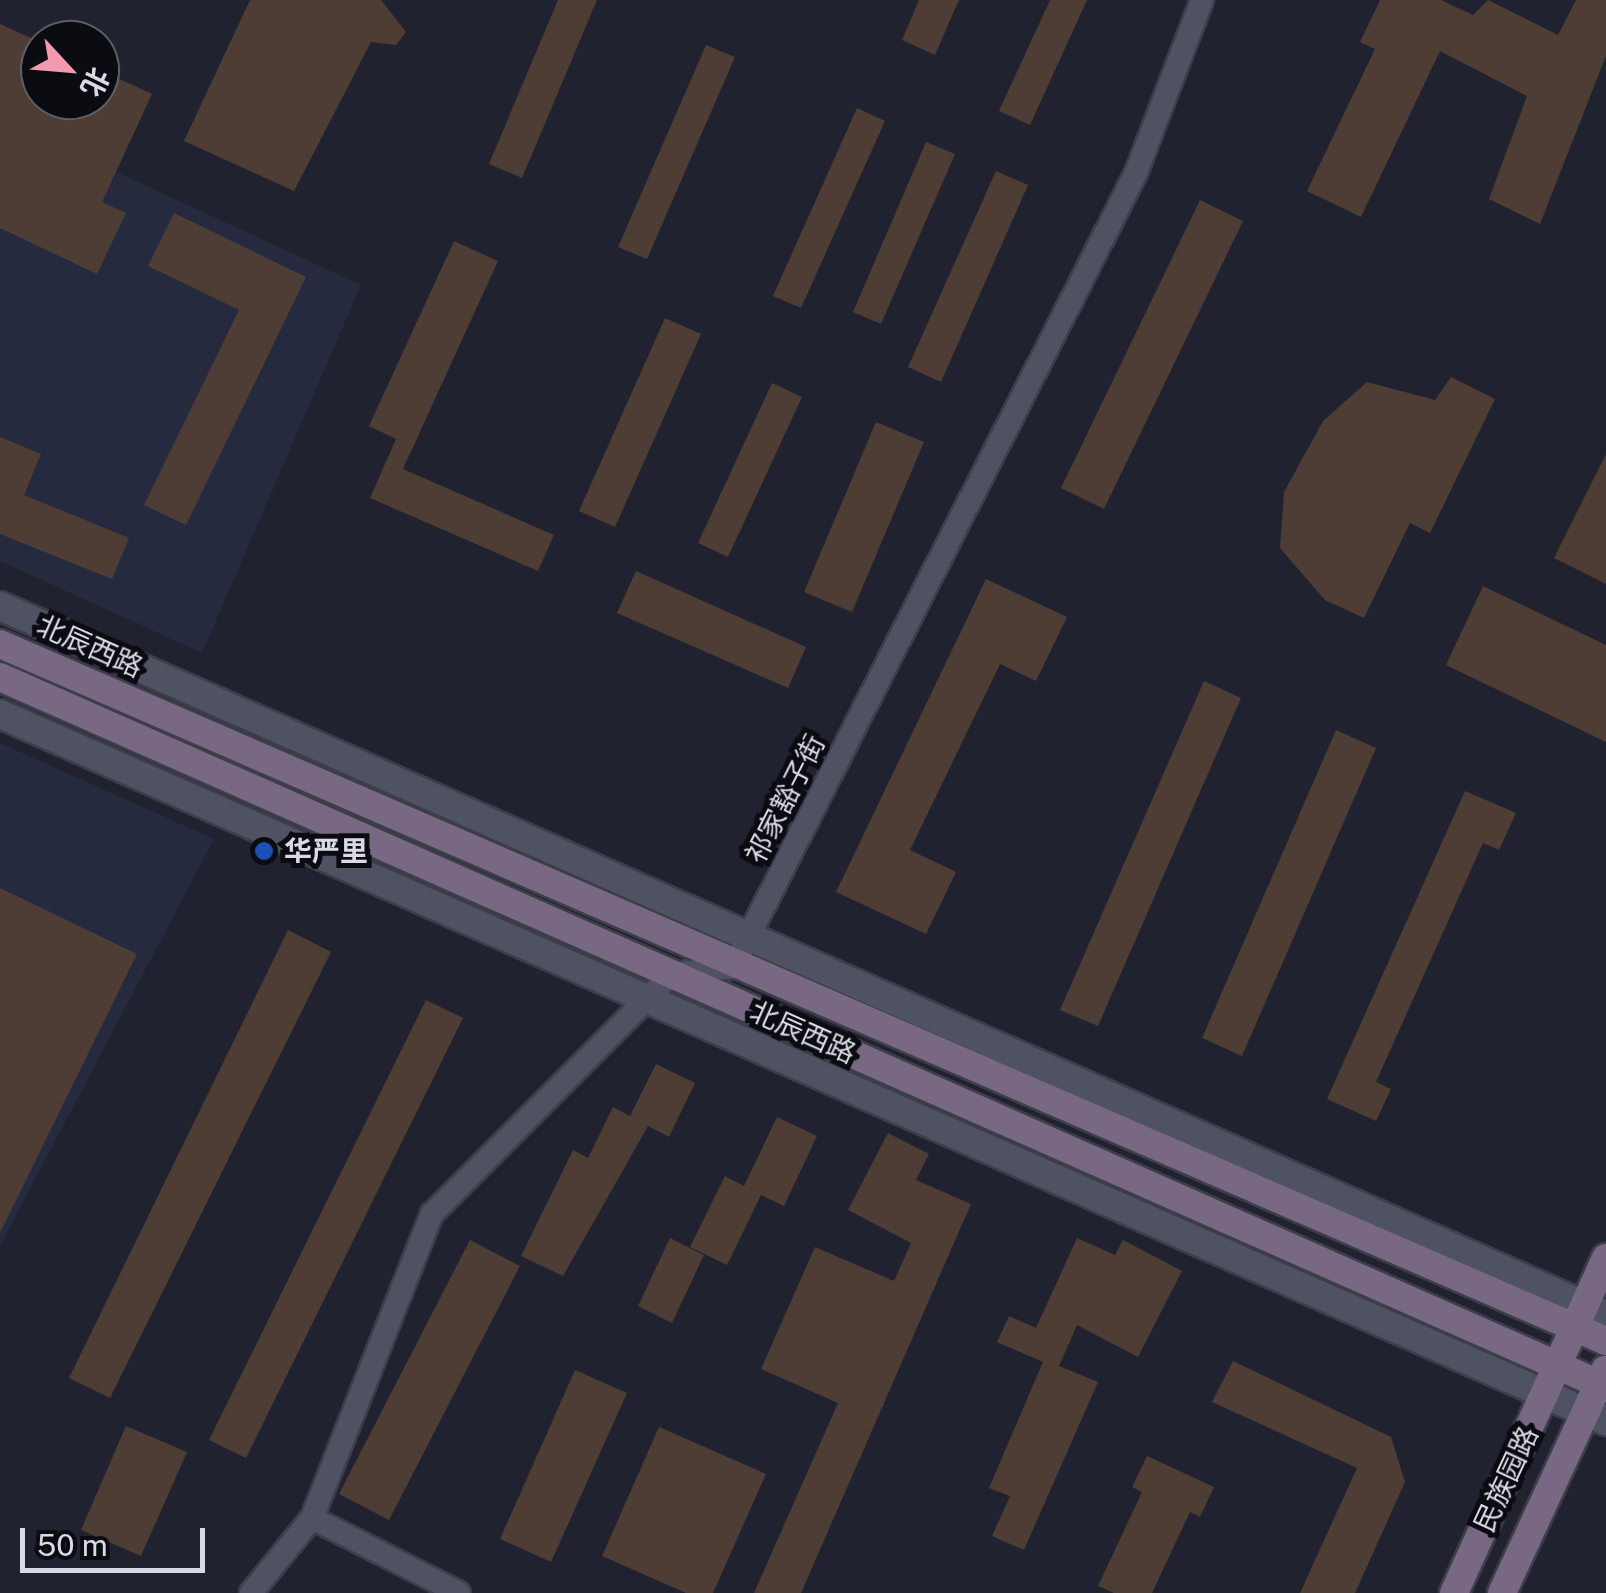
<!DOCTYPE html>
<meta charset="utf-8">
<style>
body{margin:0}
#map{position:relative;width:1606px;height:1593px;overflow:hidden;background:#202230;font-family:"Public Sans","Noto Sans SC",sans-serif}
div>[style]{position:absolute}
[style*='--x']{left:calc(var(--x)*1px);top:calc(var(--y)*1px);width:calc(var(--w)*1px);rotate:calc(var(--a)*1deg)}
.built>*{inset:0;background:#262a3e}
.building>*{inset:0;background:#4d3d35}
.roads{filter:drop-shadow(2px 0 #3c3e49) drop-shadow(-2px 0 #3c3e49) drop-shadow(0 2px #3c3e49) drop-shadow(0 -2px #3c3e49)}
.minor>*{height:22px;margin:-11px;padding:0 11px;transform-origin:11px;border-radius:11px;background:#4e5262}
.tertiary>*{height:28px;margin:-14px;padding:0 14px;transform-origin:14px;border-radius:14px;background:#4e5262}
.secondary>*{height:28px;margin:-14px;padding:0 14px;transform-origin:14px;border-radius:14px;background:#796883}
.dots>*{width:28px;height:28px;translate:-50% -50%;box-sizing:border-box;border:5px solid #0b0c12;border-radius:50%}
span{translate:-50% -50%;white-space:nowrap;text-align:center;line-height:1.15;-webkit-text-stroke:10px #0b0c12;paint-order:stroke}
.street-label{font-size:28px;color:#d9dbe4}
.poi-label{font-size:28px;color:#d9dbe4;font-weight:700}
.left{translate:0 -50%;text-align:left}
.north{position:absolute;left:20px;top:20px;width:100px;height:100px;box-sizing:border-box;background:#0b0c12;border:2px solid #5d5f66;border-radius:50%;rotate:116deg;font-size:28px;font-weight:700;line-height:40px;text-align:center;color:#d9dbe4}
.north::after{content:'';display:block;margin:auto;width:35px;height:45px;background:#f29aaf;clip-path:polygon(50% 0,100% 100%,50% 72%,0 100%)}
.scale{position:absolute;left:20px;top:1528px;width:185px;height:45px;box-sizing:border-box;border:5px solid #d9dbe4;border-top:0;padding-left:12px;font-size:30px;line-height:35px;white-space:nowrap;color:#d9dbe4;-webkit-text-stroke:8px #0b0c12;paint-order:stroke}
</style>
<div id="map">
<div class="built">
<i style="clip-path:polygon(0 118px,361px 285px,202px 653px,0 561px)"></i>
<i style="clip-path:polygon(0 743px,214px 839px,0 1246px)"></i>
</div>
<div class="building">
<i style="clip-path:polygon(250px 0,381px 0,406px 32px,396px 45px,371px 42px,294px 191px,184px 141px)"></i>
<i style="clip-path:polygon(558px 0,597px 0,522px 178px,489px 164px)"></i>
<i style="clip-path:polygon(919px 0,959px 0,935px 55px,902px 40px)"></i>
<i style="clip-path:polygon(1050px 0,1087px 0,1030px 125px,999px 111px)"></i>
<i style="clip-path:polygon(1380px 0,1441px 0,1473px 15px,1488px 0,1558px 35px,1576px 0,1606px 0,1606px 56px,1540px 224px,1489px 199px,1527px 96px,1440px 51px,1361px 217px,1307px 191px,1375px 49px,1360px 42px)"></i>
<i style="clip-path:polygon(0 24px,40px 42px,40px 100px,100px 100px,100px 70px,152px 94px,102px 202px,126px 213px,97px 274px,0 228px)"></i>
<i style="clip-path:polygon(706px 45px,735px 57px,647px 259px,618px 247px)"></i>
<i style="clip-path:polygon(857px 108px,885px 121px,801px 308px,773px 296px)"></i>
<i style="clip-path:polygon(926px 142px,955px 154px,881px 324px,853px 312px)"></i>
<i style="clip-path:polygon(996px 171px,1028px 185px,941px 382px,908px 367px)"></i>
<i style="clip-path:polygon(1200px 200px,1243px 221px,1104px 509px,1061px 488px)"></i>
<i style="clip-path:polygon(174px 213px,306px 277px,186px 525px,144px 505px,239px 310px,148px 266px)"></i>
<i style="clip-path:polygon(454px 241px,498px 261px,403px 469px,554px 535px,538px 571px,370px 498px,396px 439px,369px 426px)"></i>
<i style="clip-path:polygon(665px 318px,701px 334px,615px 527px,579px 511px)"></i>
<i style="clip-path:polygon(1451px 377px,1495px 399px,1430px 533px,1410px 523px,1364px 618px,1325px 600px,1280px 548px,1284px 492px,1323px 421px,1367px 382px,1435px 400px)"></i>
<i style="clip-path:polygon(772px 383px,802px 397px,728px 557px,698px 543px)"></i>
<i style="clip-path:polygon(876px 422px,924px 442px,852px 612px,804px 592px)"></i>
<i style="clip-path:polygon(0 437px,41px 454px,24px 495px,129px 538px,112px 579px,0 534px)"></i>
<i style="clip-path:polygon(1606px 454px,1606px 584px,1554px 558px)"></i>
<i style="clip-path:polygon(636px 571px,806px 647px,788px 688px,617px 613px)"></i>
<i style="clip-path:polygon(986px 579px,1067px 617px,1036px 681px,1000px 664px,910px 850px,956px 872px,926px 934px,836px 892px)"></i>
<i style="clip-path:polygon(1483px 586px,1606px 645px,1606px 742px,1446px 665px)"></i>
<i style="clip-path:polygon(1204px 681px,1241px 698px,1098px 1026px,1060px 1010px)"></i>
<i style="clip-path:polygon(1336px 730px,1376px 748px,1242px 1056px,1202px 1038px)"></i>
<i style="clip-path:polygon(1465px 791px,1516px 813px,1499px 850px,1483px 843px,1376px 1082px,1391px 1089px,1376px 1121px,1327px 1099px)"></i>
<i style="clip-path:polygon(0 888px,137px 954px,0 1233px)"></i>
<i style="clip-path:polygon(288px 930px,331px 952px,110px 1398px,69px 1378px)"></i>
<i style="clip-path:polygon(426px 1000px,463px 1018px,246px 1458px,209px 1440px)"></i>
<i style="clip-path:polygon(656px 1064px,695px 1083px,669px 1137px,648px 1126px,563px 1276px,521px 1256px,573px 1150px,588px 1158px,613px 1107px,630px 1116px)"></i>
<i style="clip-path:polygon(777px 1117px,817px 1136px,784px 1206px,761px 1195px,727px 1265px,690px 1247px,725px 1176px,744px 1186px)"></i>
<i style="clip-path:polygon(888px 1133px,929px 1154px,916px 1180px,971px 1204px,801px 1593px,754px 1593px,838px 1403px,761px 1369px,815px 1247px,894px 1281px,911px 1243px,848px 1210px)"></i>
<i style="clip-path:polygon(670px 1238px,704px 1255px,672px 1323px,638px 1306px)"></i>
<i style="clip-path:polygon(1077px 1238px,1115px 1255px,1123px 1240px,1182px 1271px,1138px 1357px,1077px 1325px,1059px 1366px,1098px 1382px,1024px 1550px,992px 1536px,1010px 1496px,989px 1488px,1043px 1362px,997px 1342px,1009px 1316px,1036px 1328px)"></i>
<i style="clip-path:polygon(470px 1240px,520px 1266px,389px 1520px,339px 1494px)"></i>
<i style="clip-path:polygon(1233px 1361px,1391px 1437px,1405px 1482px,1355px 1593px,1300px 1593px,1357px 1468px,1212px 1402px)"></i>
<i style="clip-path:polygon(575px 1370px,627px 1393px,551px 1562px,500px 1539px)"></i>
<i style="clip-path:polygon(126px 1426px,187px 1452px,141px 1556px,81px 1530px)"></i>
<i style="clip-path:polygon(659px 1427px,766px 1474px,713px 1593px,686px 1593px,602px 1556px)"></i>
<i style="clip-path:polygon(1147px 1456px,1214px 1487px,1200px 1517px,1190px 1512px,1152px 1593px,1114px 1593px,1098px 1586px,1142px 1492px,1132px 1487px)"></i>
</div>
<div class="roads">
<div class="minor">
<i style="--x:312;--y:1518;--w:327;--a:-68.5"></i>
<i style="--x:432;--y:1214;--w:339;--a:-45"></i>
<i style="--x:672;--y:974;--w:61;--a:-6.5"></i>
<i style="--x:733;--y:967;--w:890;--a:-63.09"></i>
<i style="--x:1136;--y:173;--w:185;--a:-69.1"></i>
<i style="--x:251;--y:1593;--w:97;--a:-50.9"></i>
<i style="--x:312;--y:1518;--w:165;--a:27"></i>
</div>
<div class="tertiary">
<i style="--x:0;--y:606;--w:1756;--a:23.82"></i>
<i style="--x:0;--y:714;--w:1755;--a:23.76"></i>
</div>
<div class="secondary">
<i style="--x:0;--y:644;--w:1751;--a:23.46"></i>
<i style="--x:0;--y:677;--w:1756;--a:23.85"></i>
<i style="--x:1454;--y:1593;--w:368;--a:-65.6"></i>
<i style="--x:1502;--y:1593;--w:246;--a:-65.2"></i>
</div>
</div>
<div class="dots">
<i style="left:264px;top:851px;background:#1a4fb4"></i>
</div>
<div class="street-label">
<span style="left:90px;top:646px;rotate:24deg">北辰西路</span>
<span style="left:785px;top:799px;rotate:-63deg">祁家豁子街</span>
<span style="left:803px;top:1032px;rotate:24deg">北辰西路</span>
<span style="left:1506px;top:1479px;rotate:-65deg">民族园路</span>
</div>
<div class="poi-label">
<span class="left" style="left:284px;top:851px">华严里</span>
</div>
<div class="north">北</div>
<div class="scale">50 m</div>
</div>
